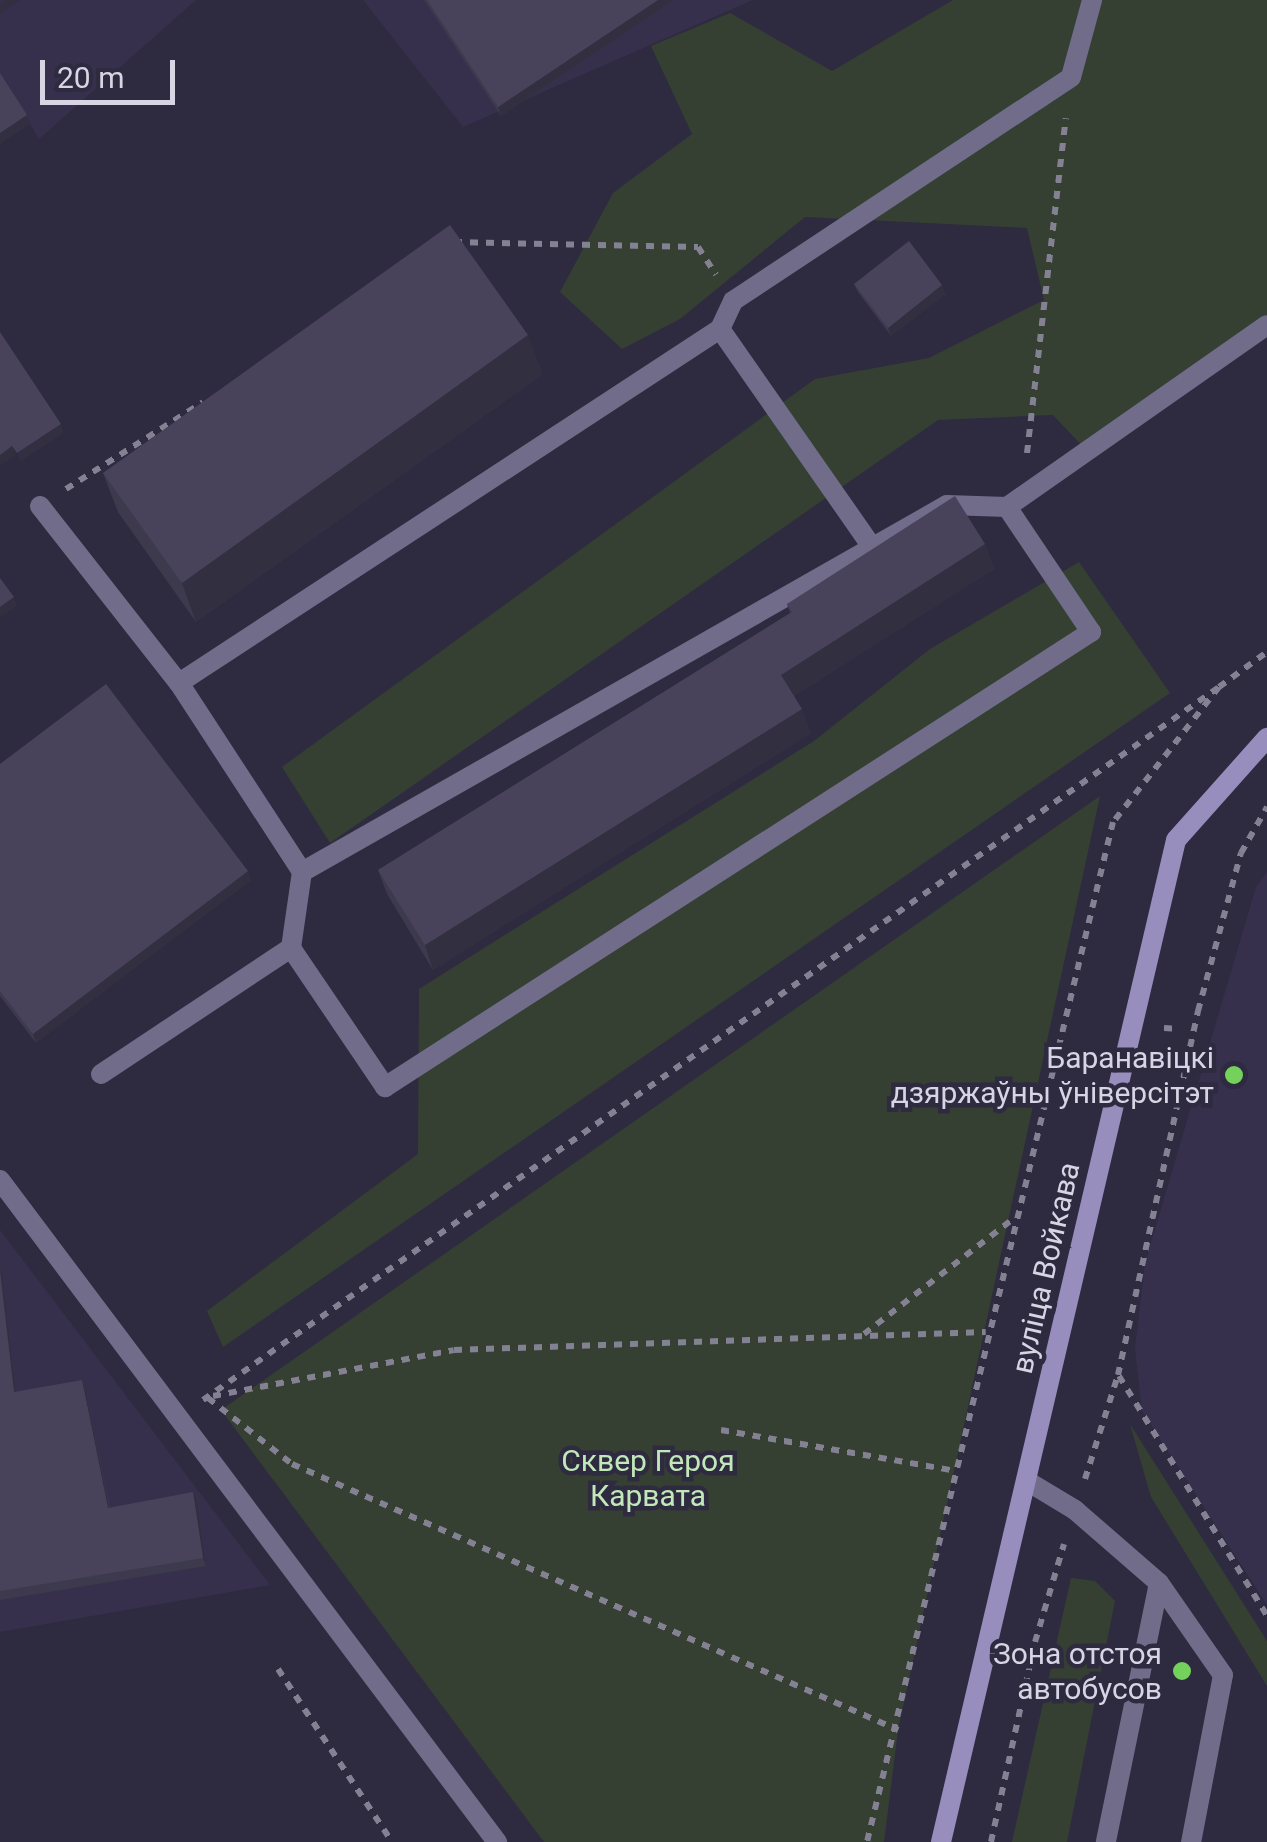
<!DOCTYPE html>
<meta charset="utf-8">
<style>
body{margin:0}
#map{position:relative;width:1267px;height:1842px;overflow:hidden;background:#2e2a40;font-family:Roboto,sans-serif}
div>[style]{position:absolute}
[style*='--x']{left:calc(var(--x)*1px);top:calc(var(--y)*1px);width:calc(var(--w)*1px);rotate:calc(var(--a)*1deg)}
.built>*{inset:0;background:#36304d}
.green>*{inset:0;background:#354033}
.path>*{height:6px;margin-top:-3px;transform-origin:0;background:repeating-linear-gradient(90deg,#848193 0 8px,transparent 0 16px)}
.lane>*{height:20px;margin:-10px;padding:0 10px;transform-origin:10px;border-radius:10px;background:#716c8a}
.secondary>*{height:20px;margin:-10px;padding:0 10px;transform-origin:10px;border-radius:10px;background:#978ebe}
.wall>*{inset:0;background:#3e3a4e}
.shaded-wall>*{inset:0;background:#322f40}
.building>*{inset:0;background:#48435b}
.dots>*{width:28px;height:28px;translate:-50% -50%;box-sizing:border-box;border:5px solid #2e2a40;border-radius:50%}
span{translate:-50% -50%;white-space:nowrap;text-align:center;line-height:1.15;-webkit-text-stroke:9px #2e2a40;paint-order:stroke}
.poi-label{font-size:30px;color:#d7d5e3}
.right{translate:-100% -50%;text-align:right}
.street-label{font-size:30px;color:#d7d5e3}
.park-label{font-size:30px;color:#c2e8b9}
.scale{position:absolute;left:40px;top:60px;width:135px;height:45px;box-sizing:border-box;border:5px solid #d7d5e3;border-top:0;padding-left:12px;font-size:30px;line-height:35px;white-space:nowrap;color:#d7d5e3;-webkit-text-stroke:8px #2e2a40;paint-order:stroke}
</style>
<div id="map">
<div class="built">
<i style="clip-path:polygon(0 0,196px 0,39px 139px,30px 124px,0 144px)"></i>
<i style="clip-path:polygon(363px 0,753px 0,463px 127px)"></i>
<i style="clip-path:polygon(1267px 872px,1267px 1605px,1142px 1411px,1135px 1349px,1145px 1263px,1256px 887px)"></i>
<i style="clip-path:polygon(0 1230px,270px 1585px,0 1632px)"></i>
</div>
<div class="green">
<i style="clip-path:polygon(953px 0,1267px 0,1267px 325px,1087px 451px,1053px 415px,938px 420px,330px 843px,282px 767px,815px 379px,929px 358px,1044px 300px,1027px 228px,805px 217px,680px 319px,622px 349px,560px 292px,613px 193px,692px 134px,651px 46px,730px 13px,832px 71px)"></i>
<i style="clip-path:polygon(1079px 562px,1170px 693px,223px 1347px,207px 1311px,418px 1154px,419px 989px,814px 741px,930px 649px)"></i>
<i style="clip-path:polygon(1100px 796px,898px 1730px,884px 1842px,544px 1842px,221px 1410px)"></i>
<i style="clip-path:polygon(1130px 1424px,1267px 1641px,1267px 1686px,1151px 1497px)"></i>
<i style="clip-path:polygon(1071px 1578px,1095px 1581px,1115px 1601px,1067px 1842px,1012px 1842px)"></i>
</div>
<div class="path">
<i style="--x:454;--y:242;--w:244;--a:1.2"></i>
<i style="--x:698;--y:247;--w:33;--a:57"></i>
<i style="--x:1027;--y:453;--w:337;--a:-83.4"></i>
<i style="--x:66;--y:489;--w:162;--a:-32.4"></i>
<i style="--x:1219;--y:687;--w:59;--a:-36.1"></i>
<i style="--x:1164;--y:1028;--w:15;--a:4"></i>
<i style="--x:864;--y:1334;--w:188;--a:-37.7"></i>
<i style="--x:1119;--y:1376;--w:282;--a:58.3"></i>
<i style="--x:213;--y:1396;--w:245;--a:-10.8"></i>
<i style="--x:454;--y:1350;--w:532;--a:-1.94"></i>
<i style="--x:208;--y:1398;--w:107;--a:38.2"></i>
<i style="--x:292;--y:1464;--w:662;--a:23.7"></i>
<i style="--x:203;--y:1400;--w:1241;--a:-35.06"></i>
<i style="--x:1219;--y:687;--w:172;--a:128.1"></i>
<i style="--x:1113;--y:822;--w:1049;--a:103.56"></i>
<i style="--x:721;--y:1430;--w:238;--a:9.9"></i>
<i style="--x:1085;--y:1479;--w:109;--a:-72.4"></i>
<i style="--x:1118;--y:1375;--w:373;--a:-77.6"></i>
<i style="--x:1198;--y:1011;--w:164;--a:-74.8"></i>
<i style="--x:1241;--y:853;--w:53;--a:-60.5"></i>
<i style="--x:278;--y:1669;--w:207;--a:56.6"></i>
<i style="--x:991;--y:1842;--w:205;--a:-77.6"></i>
<i style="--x:1035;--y:1642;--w:102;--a:-73.5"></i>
</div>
<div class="lane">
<i style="--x:720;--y:329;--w:266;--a:55.1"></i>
<i style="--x:40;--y:506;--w:225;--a:51.9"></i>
<i style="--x:179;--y:683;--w:225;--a:56.9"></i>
<i style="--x:179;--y:683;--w:647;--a:-33.2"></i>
<i style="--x:720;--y:329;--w:31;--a:-65"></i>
<i style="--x:733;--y:301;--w:405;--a:-33.5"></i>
<i style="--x:1071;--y:77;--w:80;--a:-74.7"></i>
<i style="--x:291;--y:948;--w:77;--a:-81.8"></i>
<i style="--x:302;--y:872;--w:742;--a:-29.64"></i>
<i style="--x:947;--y:505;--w:60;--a:1.9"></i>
<i style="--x:1007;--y:507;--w:317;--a:-35"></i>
<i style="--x:101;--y:1074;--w:228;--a:-33.6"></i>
<i style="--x:291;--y:948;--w:168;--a:55.9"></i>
<i style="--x:385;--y:1087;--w:840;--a:-32.8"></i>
<i style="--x:1091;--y:632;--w:151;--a:-123.9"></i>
<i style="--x:0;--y:1180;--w:828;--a:53.1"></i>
<i style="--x:1027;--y:1481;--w:56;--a:31.1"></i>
<i style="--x:1075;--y:1510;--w:111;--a:41"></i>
<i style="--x:1159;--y:1583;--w:264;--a:101.6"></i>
<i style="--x:1159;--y:1583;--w:112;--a:55.2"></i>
<i style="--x:1223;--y:1675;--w:170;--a:100.8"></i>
</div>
<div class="secondary">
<i style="--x:941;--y:1842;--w:1029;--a:-76.8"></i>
<i style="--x:1176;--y:840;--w:137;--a:-48.3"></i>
</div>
<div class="wall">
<i style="clip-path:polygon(424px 0,674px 0,501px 116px)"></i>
<i style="clip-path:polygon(854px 284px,946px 294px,891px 336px,858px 292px)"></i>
<i style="clip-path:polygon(543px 374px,196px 622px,118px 512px,103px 473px)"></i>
<i style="clip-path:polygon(985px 544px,994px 569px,794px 696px,811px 733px,433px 970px,387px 894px,378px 870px,790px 613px,787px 604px)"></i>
<i style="clip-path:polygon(0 764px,251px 880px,36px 1043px,0 996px)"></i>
<i style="clip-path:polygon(0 1268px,2px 1274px,16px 1392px,85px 1389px,110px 1508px,197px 1501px,206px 1566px,0 1600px)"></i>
</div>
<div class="shaded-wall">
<i style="clip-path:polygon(4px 0,20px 0,0 14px,0 3px)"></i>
<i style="clip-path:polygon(658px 0,674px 0,501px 116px,498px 107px)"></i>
<i style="clip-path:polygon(27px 115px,30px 123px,0 144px,0 133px)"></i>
<i style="clip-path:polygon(942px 285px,946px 294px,891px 336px,888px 328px)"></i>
<i style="clip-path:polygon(528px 335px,543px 374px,196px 622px,182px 583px)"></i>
<i style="clip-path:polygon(61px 424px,64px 433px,20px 462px,17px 453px)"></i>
<i style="clip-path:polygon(12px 446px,16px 455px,0 466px,0 455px)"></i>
<i style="clip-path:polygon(985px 544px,994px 569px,790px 699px,781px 675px)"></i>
<i style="clip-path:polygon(14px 597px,17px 606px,0 618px,0 607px)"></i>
<i style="clip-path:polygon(802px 709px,811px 733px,433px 970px,425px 945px)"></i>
<i style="clip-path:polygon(248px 871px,251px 880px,36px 1043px,33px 1034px)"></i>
<i style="clip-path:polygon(0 1268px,2px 1274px,17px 1401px,14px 1392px)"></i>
<i style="clip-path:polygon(82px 1380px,85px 1389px,111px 1517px,108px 1508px)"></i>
<i style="clip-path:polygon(193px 1492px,197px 1501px,206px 1566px,203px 1558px)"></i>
</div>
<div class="building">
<i style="clip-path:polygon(427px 0,658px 0,498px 107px)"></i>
<i style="clip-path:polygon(0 73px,27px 115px,0 133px)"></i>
<i style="clip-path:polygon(450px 225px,528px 335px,182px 583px,103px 473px)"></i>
<i style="clip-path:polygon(909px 241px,942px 285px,888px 328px,854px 284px)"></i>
<i style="clip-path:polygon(0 332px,61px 424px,17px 453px,12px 446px,0 455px)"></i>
<i style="clip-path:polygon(955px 496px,985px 544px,781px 675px,802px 709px,425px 945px,378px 870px,792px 612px,787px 604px)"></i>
<i style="clip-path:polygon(0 578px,14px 597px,0 607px)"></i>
<i style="clip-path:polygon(106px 684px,248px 871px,33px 1034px,0 991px,0 764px)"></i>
<i style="clip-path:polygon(0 1273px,14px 1392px,82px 1380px,108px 1508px,193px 1492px,203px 1558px,0 1591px)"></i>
</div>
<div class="dots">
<i style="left:1234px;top:1075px;background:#74d25c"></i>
<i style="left:1182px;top:1671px;background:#74d25c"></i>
</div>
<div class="poi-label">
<span class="right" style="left:1214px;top:1075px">Баранавіцкі<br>дзяржаўны ўніверсітэт</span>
<span class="right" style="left:1162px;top:1671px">Зона отстоя<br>автобусов</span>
</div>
<div class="street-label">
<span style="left:1046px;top:1268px;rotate:-77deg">вуліца Войкава</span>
</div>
<div class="park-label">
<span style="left:648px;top:1478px">Сквер Героя<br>Карвата</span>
</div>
<div class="scale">20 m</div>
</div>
